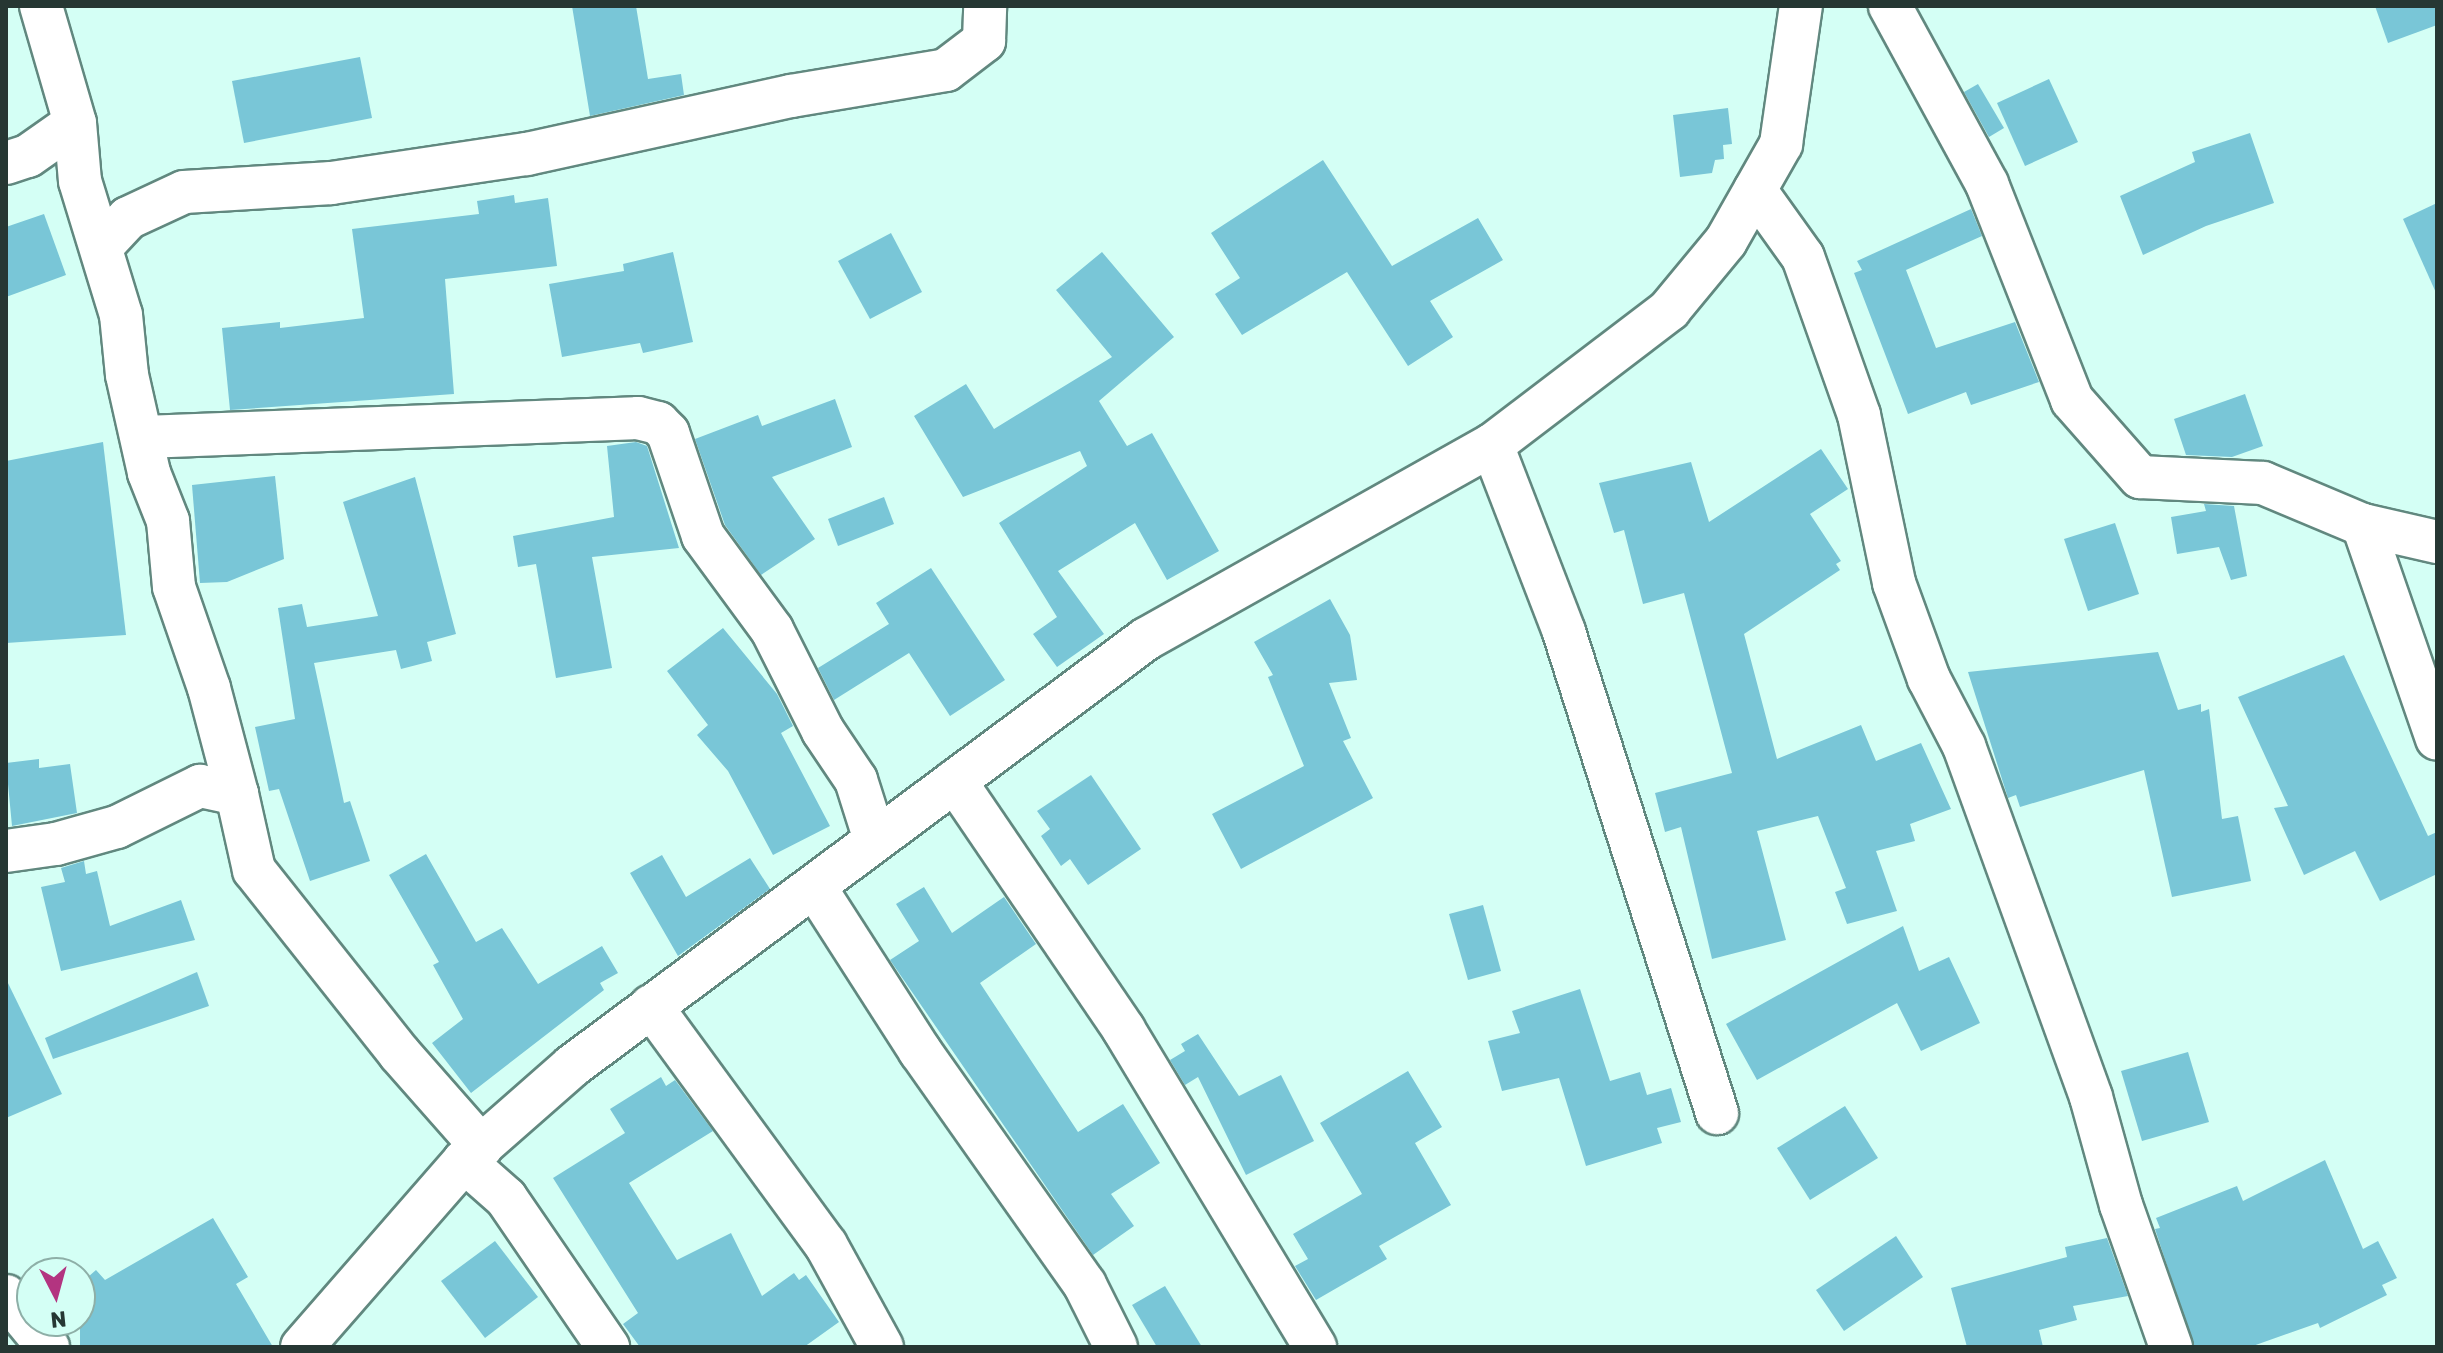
<!DOCTYPE html>
<style>
body{margin:0}
#map{position:relative;width:2443px;height:1353px;overflow:hidden;background:#d4fff5;font-family:Rubik,sans-serif}
div>[style]{position:absolute}
[style*='--x']{left:calc(var(--x)*1px);top:calc(var(--y)*1px);width:calc(var(--w)*1px);rotate:calc(var(--a)*1deg)}
.building>*{inset:0;background:#79c6d7}
.roads{filter:drop-shadow(2px 0 #61887f) drop-shadow(-2px 0 #61887f) drop-shadow(0 2px #61887f) drop-shadow(0 -2px #61887f)}
.minor>*{height:42px;margin:-21px;padding:0 21px;transform-origin:21px;border-radius:21px;background:#fff}
span{translate:-50% -50%;white-space:nowrap;text-align:center;line-height:1.15;-webkit-text-stroke:6px #d4fff5;paint-order:stroke}
.frame{position:absolute;inset:0;border:8px solid #263733;pointer-events:none}
.north{position:absolute;left:16px;top:1257px;width:80px;height:80px;box-sizing:border-box;background:#d4fff5;border:2px solid #8eafa7;border-radius:50%;rotate:174deg;font-size:22px;font-weight:700;line-height:32px;text-align:center;color:#263733}
.north::after{content:'';display:block;margin:auto;width:28px;height:36px;background:#b33480;clip-path:polygon(50% 0,100% 100%,50% 72%,0 100%)}
</style>
<div id="map">
<div class="building">
<i style="clip-path:polygon(572px 6px,636px 6px,648px 79px,681px 74px,684px 95px,590px 116px)"></i>
<i style="clip-path:polygon(2375px 6px,2437px 6px,2437px 25px,2388px 43px)"></i>
<i style="clip-path:polygon(360px 57px,372px 118px,244px 143px,232px 81px)"></i>
<i style="clip-path:polygon(2049px 79px,2078px 142px,2025px 166px,1997px 103px)"></i>
<i style="clip-path:polygon(1978px 84px,2004px 128px,1989px 137px,1964px 92px)"></i>
<i style="clip-path:polygon(1728px 108px,1732px 144px,1723px 145px,1724px 159px,1715px 160px,1712px 173px,1680px 177px,1673px 115px)"></i>
<i style="clip-path:polygon(2250px 133px,2274px 203px,2206px 226px,2143px 255px,2120px 196px,2195px 162px,2192px 152px)"></i>
<i style="clip-path:polygon(1323px 160px,1392px 266px,1478px 218px,1503px 260px,1430px 301px,1453px 337px,1408px 366px,1347px 272px,1242px 335px,1215px 294px,1240px 278px,1211px 233px)"></i>
<i style="clip-path:polygon(514px 195px,515px 203px,548px 198px,557px 266px,445px 279px,454px 394px,230px 410px,222px 328px,280px 322px,280px 328px,364px 318px,352px 229px,479px 214px,477px 201px)"></i>
<i style="clip-path:polygon(2437px 203px,2437px 295px,2403px 219px)"></i>
<i style="clip-path:polygon(1971px 209px,1982px 236px,1906px 270px,1936px 348px,2015px 322px,2039px 382px,1971px 405px,1966px 392px,1908px 414px,1854px 273px,1862px 270px,1857px 261px)"></i>
<i style="clip-path:polygon(44px 214px,66px 275px,6px 297px,6px 227px)"></i>
<i style="clip-path:polygon(891px 233px,922px 292px,870px 319px,838px 261px)"></i>
<i style="clip-path:polygon(673px 252px,693px 342px,643px 353px,640px 343px,562px 357px,549px 284px,624px 271px,623px 264px)"></i>
<i style="clip-path:polygon(1102px 252px,1174px 337px,1099px 401px,1127px 446px,1152px 433px,1219px 551px,1167px 580px,1135px 523px,1058px 571px,1104px 634px,1057px 667px,1033px 634px,1057px 617px,999px 523px,1087px 466px,1080px 451px,963px 497px,914px 416px,966px 384px,994px 429px,1112px 357px,1056px 290px)"></i>
<i style="clip-path:polygon(2245px 394px,2263px 446px,2232px 457px,2186px 455px,2174px 419px)"></i>
<i style="clip-path:polygon(835px 399px,852px 447px,772px 477px,815px 539px,761px 575px,725px 525px,695px 439px,758px 415px,762px 426px)"></i>
<i style="clip-path:polygon(103px 442px,126px 635px,6px 643px,6px 461px)"></i>
<i style="clip-path:polygon(636px 442px,647px 446px,679px 548px,592px 557px,612px 668px,556px 678px,536px 564px,518px 567px,513px 536px,614px 517px,607px 446px)"></i>
<i style="clip-path:polygon(1821px 449px,1848px 489px,1810px 514px,1841px 561px,1836px 564px,1840px 570px,1744px 634px,1777px 759px,1861px 725px,1876px 761px,1921px 743px,1951px 809px,1910px 824px,1915px 841px,1876px 851px,1897px 911px,1847px 924px,1835px 892px,1846px 888px,1818px 816px,1757px 831px,1786px 940px,1712px 959px,1681px 827px,1665px 832px,1655px 793px,1732px 773px,1684px 593px,1643px 604px,1624px 530px,1614px 533px,1599px 483px,1691px 462px,1709px 522px)"></i>
<i style="clip-path:polygon(275px 476px,284px 559px,227px 582px,200px 583px,192px 485px)"></i>
<i style="clip-path:polygon(415px 477px,456px 634px,427px 642px,432px 661px,401px 669px,396px 650px,314px 663px,344px 803px,350px 801px,370px 861px,310px 881px,279px 789px,269px 791px,255px 727px,295px 719px,278px 608px,302px 604px,307px 627px,378px 616px,343px 502px)"></i>
<i style="clip-path:polygon(884px 497px,894px 524px,838px 546px,828px 519px)"></i>
<i style="clip-path:polygon(2204px 504px,2234px 506px,2247px 576px,2231px 580px,2219px 547px,2177px 554px,2171px 517px,2206px 511px)"></i>
<i style="clip-path:polygon(2115px 523px,2139px 594px,2088px 611px,2064px 539px)"></i>
<i style="clip-path:polygon(931px 568px,1005px 680px,950px 716px,909px 653px,834px 700px,818px 668px,889px 624px,876px 603px)"></i>
<i style="clip-path:polygon(1330px 599px,1350px 635px,1357px 680px,1329px 683px,1351px 738px,1343px 741px,1373px 798px,1241px 869px,1212px 814px,1304px 766px,1268px 677px,1273px 675px,1254px 642px)"></i>
<i style="clip-path:polygon(723px 628px,777px 694px,793px 726px,781px 733px,830px 826px,773px 855px,728px 771px,697px 735px,708px 725px,667px 671px)"></i>
<i style="clip-path:polygon(2158px 652px,2178px 710px,2201px 704px,2201px 712px,2209px 709px,2222px 819px,2238px 816px,2251px 881px,2172px 897px,2144px 770px,2020px 807px,2016px 795px,2008px 798px,1968px 672px)"></i>
<i style="clip-path:polygon(2344px 655px,2428px 836px,2437px 832px,2437px 874px,2380px 901px,2355px 851px,2304px 875px,2274px 808px,2288px 806px,2238px 697px)"></i>
<i style="clip-path:polygon(39px 759px,39px 768px,70px 764px,77px 813px,12px 826px,6px 763px)"></i>
<i style="clip-path:polygon(1091px 775px,1141px 849px,1088px 885px,1070px 859px,1061px 866px,1041px 836px,1050px 829px,1037px 811px)"></i>
<i style="clip-path:polygon(426px 854px,476px 942px,502px 928px,538px 984px,602px 946px,618px 973px,600px 983px,604px 990px,471px 1093px,432px 1043px,463px 1019px,433px 965px,439px 962px,389px 875px)"></i>
<i style="clip-path:polygon(662px 855px,686px 897px,750px 858px,770px 889px,678px 956px,630px 873px)"></i>
<i style="clip-path:polygon(84px 861px,86px 874px,97px 871px,110px 926px,181px 900px,195px 940px,61px 971px,41px 887px,65px 882px,61px 868px)"></i>
<i style="clip-path:polygon(924px 887px,952px 933px,1004px 897px,1036px 944px,980px 983px,1078px 1132px,1123px 1104px,1160px 1163px,1111px 1194px,1134px 1226px,1093px 1255px,890px 960px,919px 941px,896px 904px)"></i>
<i style="clip-path:polygon(1483px 905px,1501px 971px,1468px 980px,1449px 914px)"></i>
<i style="clip-path:polygon(1903px 926px,1919px 971px,1949px 957px,1980px 1023px,1921px 1051px,1897px 1003px,1757px 1080px,1726px 1024px)"></i>
<i style="clip-path:polygon(197px 972px,209px 1006px,53px 1059px,45px 1038px)"></i>
<i style="clip-path:polygon(6px 979px,62px 1094px,6px 1118px)"></i>
<i style="clip-path:polygon(1580px 989px,1610px 1081px,1640px 1072px,1647px 1095px,1671px 1088px,1681px 1122px,1657px 1128px,1662px 1143px,1586px 1166px,1559px 1078px,1502px 1091px,1488px 1041px,1520px 1033px,1512px 1011px)"></i>
<i style="clip-path:polygon(1198px 1034px,1239px 1096px,1281px 1075px,1314px 1141px,1246px 1175px,1198px 1077px,1185px 1085px,1170px 1060px,1185px 1051px,1181px 1044px)"></i>
<i style="clip-path:polygon(2188px 1052px,2209px 1122px,2142px 1141px,2121px 1071px)"></i>
<i style="clip-path:polygon(1408px 1071px,1442px 1127px,1415px 1143px,1451px 1205px,1379px 1246px,1387px 1259px,1316px 1300px,1295px 1266px,1308px 1259px,1293px 1234px,1362px 1194px,1320px 1123px)"></i>
<i style="clip-path:polygon(661px 1077px,666px 1086px,675px 1080px,713px 1131px,629px 1183px,677px 1260px,731px 1233px,762px 1296px,794px 1273px,799px 1280px,806px 1275px,839px 1322px,804px 1347px,640px 1347px,623px 1324px,638px 1313px,553px 1178px,625px 1133px,610px 1109px)"></i>
<i style="clip-path:polygon(1845px 1106px,1878px 1158px,1810px 1200px,1777px 1148px)"></i>
<i style="clip-path:polygon(2325px 1160px,2363px 1249px,2378px 1241px,2397px 1278px,2382px 1285px,2387px 1295px,2320px 1328px,2318px 1323px,2250px 1347px,2194px 1347px,2155px 1229px,2160px 1228px,2156px 1218px,2237px 1186px,2243px 1201px)"></i>
<i style="clip-path:polygon(213px 1218px,248px 1277px,236px 1284px,273px 1347px,80px 1347px,80px 1284px,96px 1270px,105px 1280px)"></i>
<i style="clip-path:polygon(1896px 1236px,1923px 1277px,1844px 1331px,1816px 1290px)"></i>
<i style="clip-path:polygon(2107px 1238px,2128px 1296px,2073px 1306px,2077px 1320px,2039px 1330px,2043px 1347px,1967px 1347px,1951px 1288px,2067px 1257px,2065px 1247px)"></i>
<i style="clip-path:polygon(495px 1241px,538px 1297px,485px 1338px,441px 1281px)"></i>
<i style="clip-path:polygon(1165px 1286px,1202px 1347px,1157px 1347px,1132px 1305px)"></i>
</div>
<div class="roads">
<div class="minor">
<i style="--x:41;--y:6;--w:122;--a:73.8"></i>
<i style="--x:75;--y:123;--w:58;--a:85.1"></i>
<i style="--x:80;--y:181;--w:140;--a:73"></i>
<i style="--x:121;--y:315;--w:60;--a:84.3"></i>
<i style="--x:127;--y:375;--w:100;--a:77.3"></i>
<i style="--x:149;--y:473;--w:52;--a:68.4"></i>
<i style="--x:168;--y:521;--w:66;--a:84.8"></i>
<i style="--x:174;--y:587;--w:107;--a:70.9"></i>
<i style="--x:209;--y:688;--w:110;--a:75.2"></i>
<i style="--x:1890;--y:6;--w:203;--a:61.4"></i>
<i style="--x:1987;--y:184;--w:232;--a:68.5"></i>
<i style="--x:2072;--y:400;--w:103;--a:48.6"></i>
<i style="--x:2140;--y:477;--w:123;--a:2.8"></i>
<i style="--x:2263;--y:483;--w:108;--a:22.8"></i>
<i style="--x:2363;--y:525;--w:226;--a:70.9"></i>
<i style="--x:6;--y:163;--w:23;--a:-18"></i>
<i style="--x:28;--y:156;--w:57;--a:-35.1"></i>
<i style="--x:1755;--y:190;--w:82;--a:54.4"></i>
<i style="--x:1803;--y:257;--w:168;--a:70.5"></i>
<i style="--x:1859;--y:415;--w:172;--a:78.2"></i>
<i style="--x:1894;--y:583;--w:102;--a:70"></i>
<i style="--x:1929;--y:679;--w:76;--a:62.4"></i>
<i style="--x:1964;--y:746;--w:373;--a:70.1"></i>
<i style="--x:2091;--y:1097;--w:112;--a:74.5"></i>
<i style="--x:2121;--y:1205;--w:151;--a:70.6"></i>
<i style="--x:102;--y:246;--w:38;--a:-47"></i>
<i style="--x:128;--y:218;--w:62;--a:-24.9"></i>
<i style="--x:184;--y:192;--w:148;--a:-3.5"></i>
<i style="--x:332;--y:183;--w:197;--a:-8.5"></i>
<i style="--x:527;--y:154;--w:270;--a:-12.4"></i>
<i style="--x:791;--y:96;--w:157;--a:-9.5"></i>
<i style="--x:946;--y:70;--w:48;--a:-37.3"></i>
<i style="--x:984;--y:41;--w:35;--a:-88"></i>
<i style="--x:144;--y:437;--w:494;--a:-2.2"></i>
<i style="--x:638;--y:418;--w:21;--a:14"></i>
<i style="--x:658;--y:423;--w:14;--a:45"></i>
<i style="--x:668;--y:433;--w:109;--a:71.2"></i>
<i style="--x:703;--y:536;--w:117;--a:53.7"></i>
<i style="--x:772;--y:630;--w:113;--a:63.2"></i>
<i style="--x:823;--y:731;--w:59;--a:56"></i>
<i style="--x:856;--y:780;--w:63;--a:72.4"></i>
<i style="--x:1492;--y:445;--w:200;--a:68.9"></i>
<i style="--x:1564;--y:632;--w:505;--a:72.35"></i>
<i style="--x:2363;--y:525;--w:76;--a:12.9"></i>
<i style="--x:955;--y:781;--w:301;--a:55.8"></i>
<i style="--x:1124;--y:1030;--w:370;--a:58.9"></i>
<i style="--x:6;--y:851;--w:50;--a:-8"></i>
<i style="--x:56;--y:844;--w:63;--a:-15.6"></i>
<i style="--x:117;--y:827;--w:93;--a:-26.3"></i>
<i style="--x:200;--y:786;--w:38;--a:12"></i>
<i style="--x:237;--y:794;--w:78;--a:77.4"></i>
<i style="--x:254;--y:870;--w:233;--a:51.6"></i>
<i style="--x:399;--y:1053;--w:125;--a:48.6"></i>
<i style="--x:816;--y:889;--w:193;--a:57.3"></i>
<i style="--x:920;--y:1051;--w:286;--a:54.8"></i>
<i style="--x:1085;--y:1285;--w:69;--a:63.4"></i>
<i style="--x:651;--y:1006;--w:296;--a:53.8"></i>
<i style="--x:826;--y:1245;--w:116;--a:61.2"></i>
<i style="--x:464;--y:1161;--w:56;--a:41.4"></i>
<i style="--x:506;--y:1198;--w:181;--a:55.6"></i>
<i style="--x:6;--y:1296;--w:66;--a:50.5"></i>
<i style="--x:302;--y:1347;--w:247;--a:-48.9"></i>
<i style="--x:464;--y:1161;--w:144;--a:-41.3"></i>
<i style="--x:572;--y:1066;--w:715;--a:-36.65"></i>
<i style="--x:1146;--y:639;--w:397;--a:-29.3"></i>
<i style="--x:1492;--y:445;--w:223;--a:-37.3"></i>
<i style="--x:1669;--y:310;--w:89;--a:-50.4"></i>
<i style="--x:1726;--y:241;--w:112;--a:-60.4"></i>
<i style="--x:1781;--y:144;--w:139;--a:-81.8"></i>
</div>
</div>
<div class="frame"></div>
<div class="north">N</div>
</div>
